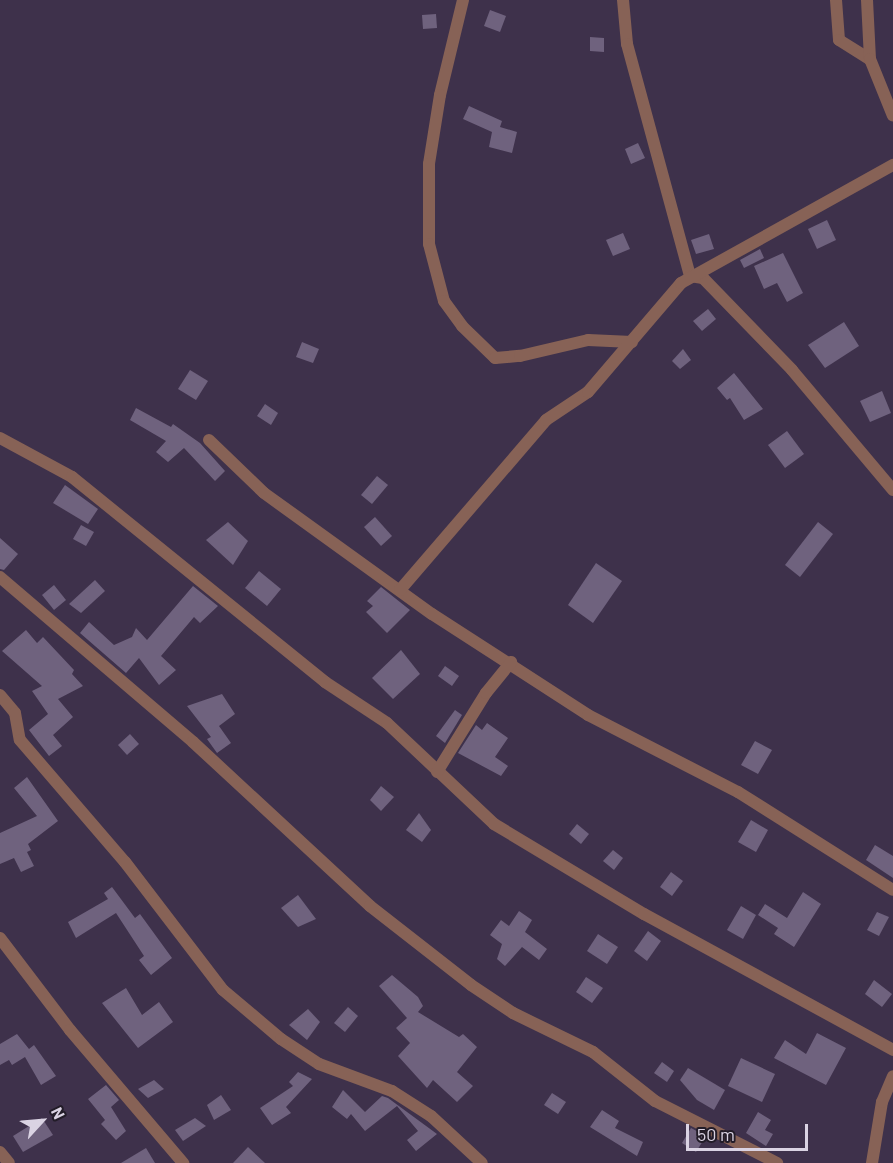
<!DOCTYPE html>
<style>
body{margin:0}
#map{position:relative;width:893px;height:1163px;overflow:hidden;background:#3e314b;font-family:Barlow,sans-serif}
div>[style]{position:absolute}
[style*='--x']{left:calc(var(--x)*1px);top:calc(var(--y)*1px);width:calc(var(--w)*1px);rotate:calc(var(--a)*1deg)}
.building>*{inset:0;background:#6f627e}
.minor>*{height:12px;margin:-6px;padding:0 6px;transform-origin:6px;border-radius:6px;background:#876256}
span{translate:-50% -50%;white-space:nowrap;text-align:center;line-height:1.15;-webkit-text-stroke:6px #221c28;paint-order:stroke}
.north{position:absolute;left:12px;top:1091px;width:60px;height:60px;-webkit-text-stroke:4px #221c28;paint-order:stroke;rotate:64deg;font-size:16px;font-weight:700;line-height:24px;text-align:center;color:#dad3e3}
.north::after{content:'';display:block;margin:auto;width:21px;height:27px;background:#dad3e3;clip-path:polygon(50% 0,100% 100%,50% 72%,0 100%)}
.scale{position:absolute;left:686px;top:1124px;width:122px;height:27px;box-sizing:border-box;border:3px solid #dad3e3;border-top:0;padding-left:8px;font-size:18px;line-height:21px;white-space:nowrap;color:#dad3e3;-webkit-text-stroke:4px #221c28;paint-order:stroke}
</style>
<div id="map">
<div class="building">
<i style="clip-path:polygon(490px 10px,506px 16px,500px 32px,484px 26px)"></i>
<i style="clip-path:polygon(436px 14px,437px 28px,423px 29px,422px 15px)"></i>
<i style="clip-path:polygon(590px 37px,604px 38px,604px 52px,590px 51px)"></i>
<i style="clip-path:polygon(469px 106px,502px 121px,500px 127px,517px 132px,512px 153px,489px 147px,492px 132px,463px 119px)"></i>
<i style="clip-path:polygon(638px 143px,645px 158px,631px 164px,625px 149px)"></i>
<i style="clip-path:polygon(827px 220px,836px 240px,817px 249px,808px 229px)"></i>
<i style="clip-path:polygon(623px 233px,630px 249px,613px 256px,606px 240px)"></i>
<i style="clip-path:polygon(709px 234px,714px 249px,696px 254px,691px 240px)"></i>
<i style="clip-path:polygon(760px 249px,764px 258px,744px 268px,740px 260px)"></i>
<i style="clip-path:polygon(783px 253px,803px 293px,787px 302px,777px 283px,764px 289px,754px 266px)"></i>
<i style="clip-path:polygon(708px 309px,716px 319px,702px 331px,693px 321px)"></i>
<i style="clip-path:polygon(844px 322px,859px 346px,825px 368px,808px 345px)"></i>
<i style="clip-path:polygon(302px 342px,319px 349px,313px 363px,296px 357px)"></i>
<i style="clip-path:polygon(683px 349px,691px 360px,680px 369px,672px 361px)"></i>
<i style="clip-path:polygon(190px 370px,208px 381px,196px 400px,178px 389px)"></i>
<i style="clip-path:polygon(734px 373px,763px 409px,744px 420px,730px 398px,727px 400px,717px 388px)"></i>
<i style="clip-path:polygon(882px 391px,891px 413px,870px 422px,860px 401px)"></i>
<i style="clip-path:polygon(265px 404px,278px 413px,271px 425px,257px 416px)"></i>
<i style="clip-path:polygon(136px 408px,171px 427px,173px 424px,200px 443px,225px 471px,215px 481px,184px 448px,168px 462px,156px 452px,166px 441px,130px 420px)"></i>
<i style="clip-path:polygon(787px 431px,804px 454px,785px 468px,768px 445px)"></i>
<i style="clip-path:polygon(377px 476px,388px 485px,372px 504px,361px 495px)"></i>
<i style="clip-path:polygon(65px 485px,98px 509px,88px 524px,53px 503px)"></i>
<i style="clip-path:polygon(375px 517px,392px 536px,381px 546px,364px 527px)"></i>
<i style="clip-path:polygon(228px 522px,248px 541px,233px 565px,206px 540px)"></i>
<i style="clip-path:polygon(818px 522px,833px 534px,800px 577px,785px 565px)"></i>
<i style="clip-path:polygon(81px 525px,94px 532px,86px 546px,73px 539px)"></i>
<i style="clip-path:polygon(0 538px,18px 554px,4px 570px,0 569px)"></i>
<i style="clip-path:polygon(596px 563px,622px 581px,593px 623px,568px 605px)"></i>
<i style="clip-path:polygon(259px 571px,281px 589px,267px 606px,245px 588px)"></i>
<i style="clip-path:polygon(95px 580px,105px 591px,81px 613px,69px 604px)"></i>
<i style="clip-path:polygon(54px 585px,66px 600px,54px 610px,42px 595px)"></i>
<i style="clip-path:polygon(193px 586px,218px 606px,200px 623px,194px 617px,161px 656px,176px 670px,159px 685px,139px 658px,126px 673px,80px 633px,89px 622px,114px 645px,132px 637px,136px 628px,147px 640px)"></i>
<i style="clip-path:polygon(381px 587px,410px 610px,387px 633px,366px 612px,373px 606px,367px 601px)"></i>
<i style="clip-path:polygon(26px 630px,37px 643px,43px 637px,74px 670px,72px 674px,83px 686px,58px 699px,73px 717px,53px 735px,62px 746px,49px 756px,29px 730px,48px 714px,32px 691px,42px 686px,2px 651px)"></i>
<i style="clip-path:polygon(401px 650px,420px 674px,393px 699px,372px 678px)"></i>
<i style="clip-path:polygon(445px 666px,459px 676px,452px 686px,438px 676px)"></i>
<i style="clip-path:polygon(222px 694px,235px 714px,219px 726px,231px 743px,217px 753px,207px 739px,211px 737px,187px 706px)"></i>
<i style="clip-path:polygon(455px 710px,462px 715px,445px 743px,436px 736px)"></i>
<i style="clip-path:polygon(487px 723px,508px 738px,495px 757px,508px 766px,501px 776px,458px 753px,476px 725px,482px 730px)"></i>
<i style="clip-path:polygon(130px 734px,139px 744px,127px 755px,118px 745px)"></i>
<i style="clip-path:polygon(755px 741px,772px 750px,758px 774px,741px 765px)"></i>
<i style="clip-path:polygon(27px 777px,58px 821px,28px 844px,31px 850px,27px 852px,34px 866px,21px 872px,14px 858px,0 864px,0 833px,37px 816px,14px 788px)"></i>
<i style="clip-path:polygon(381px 786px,394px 797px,381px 811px,370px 800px)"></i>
<i style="clip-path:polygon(419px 813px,431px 830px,422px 842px,406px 830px)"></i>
<i style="clip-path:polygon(751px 820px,768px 830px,756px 852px,738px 842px)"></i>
<i style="clip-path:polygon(577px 824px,589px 834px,581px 844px,569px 834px)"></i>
<i style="clip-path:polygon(875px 845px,893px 856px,893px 878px,866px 860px)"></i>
<i style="clip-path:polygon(613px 850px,623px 858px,614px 870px,603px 861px)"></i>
<i style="clip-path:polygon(671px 872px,683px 881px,672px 896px,660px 887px)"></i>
<i style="clip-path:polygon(112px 887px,135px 918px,140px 914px,172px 958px,151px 975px,139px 960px,144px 956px,116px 913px,76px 938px,68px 922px,108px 899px,104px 893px)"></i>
<i style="clip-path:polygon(803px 892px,821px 904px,794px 947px,774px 934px,778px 928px,758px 915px,765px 904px,787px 918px)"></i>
<i style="clip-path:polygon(298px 895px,316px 919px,298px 927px,281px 908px)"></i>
<i style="clip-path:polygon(741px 906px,756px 915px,743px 939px,727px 930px)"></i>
<i style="clip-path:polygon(519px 911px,532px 920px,525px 932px,547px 949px,539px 960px,522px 947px,505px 966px,497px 959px,502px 944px,490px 935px,501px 920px,509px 926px)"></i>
<i style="clip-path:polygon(877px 912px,889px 917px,879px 936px,867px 930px)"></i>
<i style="clip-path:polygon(648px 931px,661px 941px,647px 961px,634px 951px)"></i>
<i style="clip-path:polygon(598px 934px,618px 947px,607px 964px,587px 951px)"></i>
<i style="clip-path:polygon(392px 975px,418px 997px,423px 1006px,418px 1012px,459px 1037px,463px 1034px,477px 1047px,457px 1072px,473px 1086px,457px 1102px,433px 1080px,427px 1088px,398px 1056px,410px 1043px,396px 1028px,407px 1018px,379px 986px)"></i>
<i style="clip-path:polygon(586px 977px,603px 988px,592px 1003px,576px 992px)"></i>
<i style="clip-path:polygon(874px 980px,892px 994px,882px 1007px,865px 994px)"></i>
<i style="clip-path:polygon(126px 988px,142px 1015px,159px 1002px,173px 1022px,138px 1048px,102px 1003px)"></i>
<i style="clip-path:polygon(348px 1007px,358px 1016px,345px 1032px,334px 1023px)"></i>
<i style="clip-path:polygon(308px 1009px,320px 1022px,307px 1040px,289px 1025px)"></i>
<i style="clip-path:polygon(817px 1033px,846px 1048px,826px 1085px,774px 1058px,785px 1040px,806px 1054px)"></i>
<i style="clip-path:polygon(17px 1034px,29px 1049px,34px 1045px,56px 1076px,41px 1085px,25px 1057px,12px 1065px,9px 1060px,0 1065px,0 1044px)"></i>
<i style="clip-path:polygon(741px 1058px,775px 1074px,762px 1102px,728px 1086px)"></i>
<i style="clip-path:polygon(662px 1062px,674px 1071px,667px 1082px,654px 1073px)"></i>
<i style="clip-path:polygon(688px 1068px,725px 1090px,714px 1110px,697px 1100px,680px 1080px)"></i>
<i style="clip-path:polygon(298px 1072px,312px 1079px,286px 1107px,291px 1113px,272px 1125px,260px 1108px,293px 1086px,289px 1082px)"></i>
<i style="clip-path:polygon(154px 1080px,164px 1089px,148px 1098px,138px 1089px)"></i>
<i style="clip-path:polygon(106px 1085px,119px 1100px,111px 1107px,126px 1131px,116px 1140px,101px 1124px,105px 1120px,88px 1099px)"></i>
<i style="clip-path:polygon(343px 1090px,365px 1112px,382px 1096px,388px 1098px,437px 1134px,416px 1151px,407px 1140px,418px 1131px,397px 1106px,365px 1131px,351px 1114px,347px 1119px,332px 1107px)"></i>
<i style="clip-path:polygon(552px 1093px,566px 1102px,558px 1114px,544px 1105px)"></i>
<i style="clip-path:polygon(221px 1095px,231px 1110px,214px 1120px,207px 1105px)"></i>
<i style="clip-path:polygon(602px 1110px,619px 1121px,615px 1128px,643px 1142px,637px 1156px,590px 1127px)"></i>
<i style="clip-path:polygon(758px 1112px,771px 1120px,765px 1130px,773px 1134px,766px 1146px,746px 1133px)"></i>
<i style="clip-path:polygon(42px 1118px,53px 1135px,23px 1152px,13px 1136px)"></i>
<i style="clip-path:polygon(195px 1118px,206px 1126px,183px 1141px,175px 1130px)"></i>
<i style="clip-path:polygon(691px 1128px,706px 1136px,696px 1152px,682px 1143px)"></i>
<i style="clip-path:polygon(248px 1147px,265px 1163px,233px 1163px)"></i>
<i style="clip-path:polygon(146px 1148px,155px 1163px,121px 1163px)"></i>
</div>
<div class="minor">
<i style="--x:463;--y:0;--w:98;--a:103.6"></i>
<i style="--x:440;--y:95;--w:70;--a:99.1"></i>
<i style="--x:429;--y:164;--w:80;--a:90"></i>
<i style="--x:429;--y:244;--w:59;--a:75.3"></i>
<i style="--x:444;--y:301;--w:31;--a:54"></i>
<i style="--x:462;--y:326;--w:46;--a:44.1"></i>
<i style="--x:495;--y:358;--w:25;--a:-5"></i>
<i style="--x:520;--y:356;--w:70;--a:-13.2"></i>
<i style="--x:588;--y:340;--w:44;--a:2.6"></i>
<i style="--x:623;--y:0;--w:44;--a:84.8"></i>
<i style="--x:627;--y:44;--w:240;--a:74.8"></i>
<i style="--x:836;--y:0;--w:40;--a:85.7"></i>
<i style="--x:839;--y:40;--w:36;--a:32"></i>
<i style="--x:867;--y:0;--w:59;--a:87.1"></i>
<i style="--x:870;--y:59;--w:61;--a:68"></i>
<i style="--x:690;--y:276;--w:13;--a:9"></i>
<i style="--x:703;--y:278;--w:128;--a:45.9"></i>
<i style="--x:792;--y:370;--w:157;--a:49.9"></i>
<i style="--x:0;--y:438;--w:82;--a:28.4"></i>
<i style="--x:72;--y:477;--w:326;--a:39"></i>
<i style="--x:325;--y:682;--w:74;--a:33.5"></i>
<i style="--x:387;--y:723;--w:147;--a:43.3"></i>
<i style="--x:494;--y:824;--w:175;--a:31"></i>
<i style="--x:644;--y:914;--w:284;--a:28.6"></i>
<i style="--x:209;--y:440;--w:76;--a:43.9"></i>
<i style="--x:264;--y:493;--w:207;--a:35.8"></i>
<i style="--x:432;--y:614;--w:186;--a:32.9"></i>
<i style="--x:588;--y:715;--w:169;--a:27.2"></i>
<i style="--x:738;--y:792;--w:183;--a:32.3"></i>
<i style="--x:0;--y:577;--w:254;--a:40.5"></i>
<i style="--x:193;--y:742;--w:241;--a:42.8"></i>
<i style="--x:370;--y:906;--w:128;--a:38"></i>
<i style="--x:471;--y:985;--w:50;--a:33.7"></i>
<i style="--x:513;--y:1013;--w:89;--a:26"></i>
<i style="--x:593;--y:1052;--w:79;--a:38.3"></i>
<i style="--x:655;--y:1101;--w:137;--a:26.9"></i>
<i style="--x:400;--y:590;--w:224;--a:-49.3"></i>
<i style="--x:546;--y:420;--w:50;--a:-33.7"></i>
<i style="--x:588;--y:392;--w:143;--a:-49.5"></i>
<i style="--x:681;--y:283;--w:243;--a:-29.1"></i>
<i style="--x:0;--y:695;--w:23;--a:50"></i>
<i style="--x:15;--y:713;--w:27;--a:80"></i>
<i style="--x:20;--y:740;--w:161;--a:49.3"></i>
<i style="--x:125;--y:862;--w:161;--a:52.6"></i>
<i style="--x:223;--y:990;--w:76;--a:40.2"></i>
<i style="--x:281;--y:1039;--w:45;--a:33.3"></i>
<i style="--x:319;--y:1064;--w:78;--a:20.3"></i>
<i style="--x:392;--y:1091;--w:46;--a:32.7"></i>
<i style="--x:431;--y:1116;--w:69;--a:42.7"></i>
<i style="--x:437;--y:772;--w:93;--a:-58.2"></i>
<i style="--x:486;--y:693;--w:40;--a:-51"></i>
<i style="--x:0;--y:938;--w:116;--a:52.7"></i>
<i style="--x:70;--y:1030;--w:175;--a:49.6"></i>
<i style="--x:0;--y:1152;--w:14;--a:51"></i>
<i style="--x:872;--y:1163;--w:62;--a:-80.7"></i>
<i style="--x:882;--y:1102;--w:28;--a:-67"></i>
</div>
<div class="north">N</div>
<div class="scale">50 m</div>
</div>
